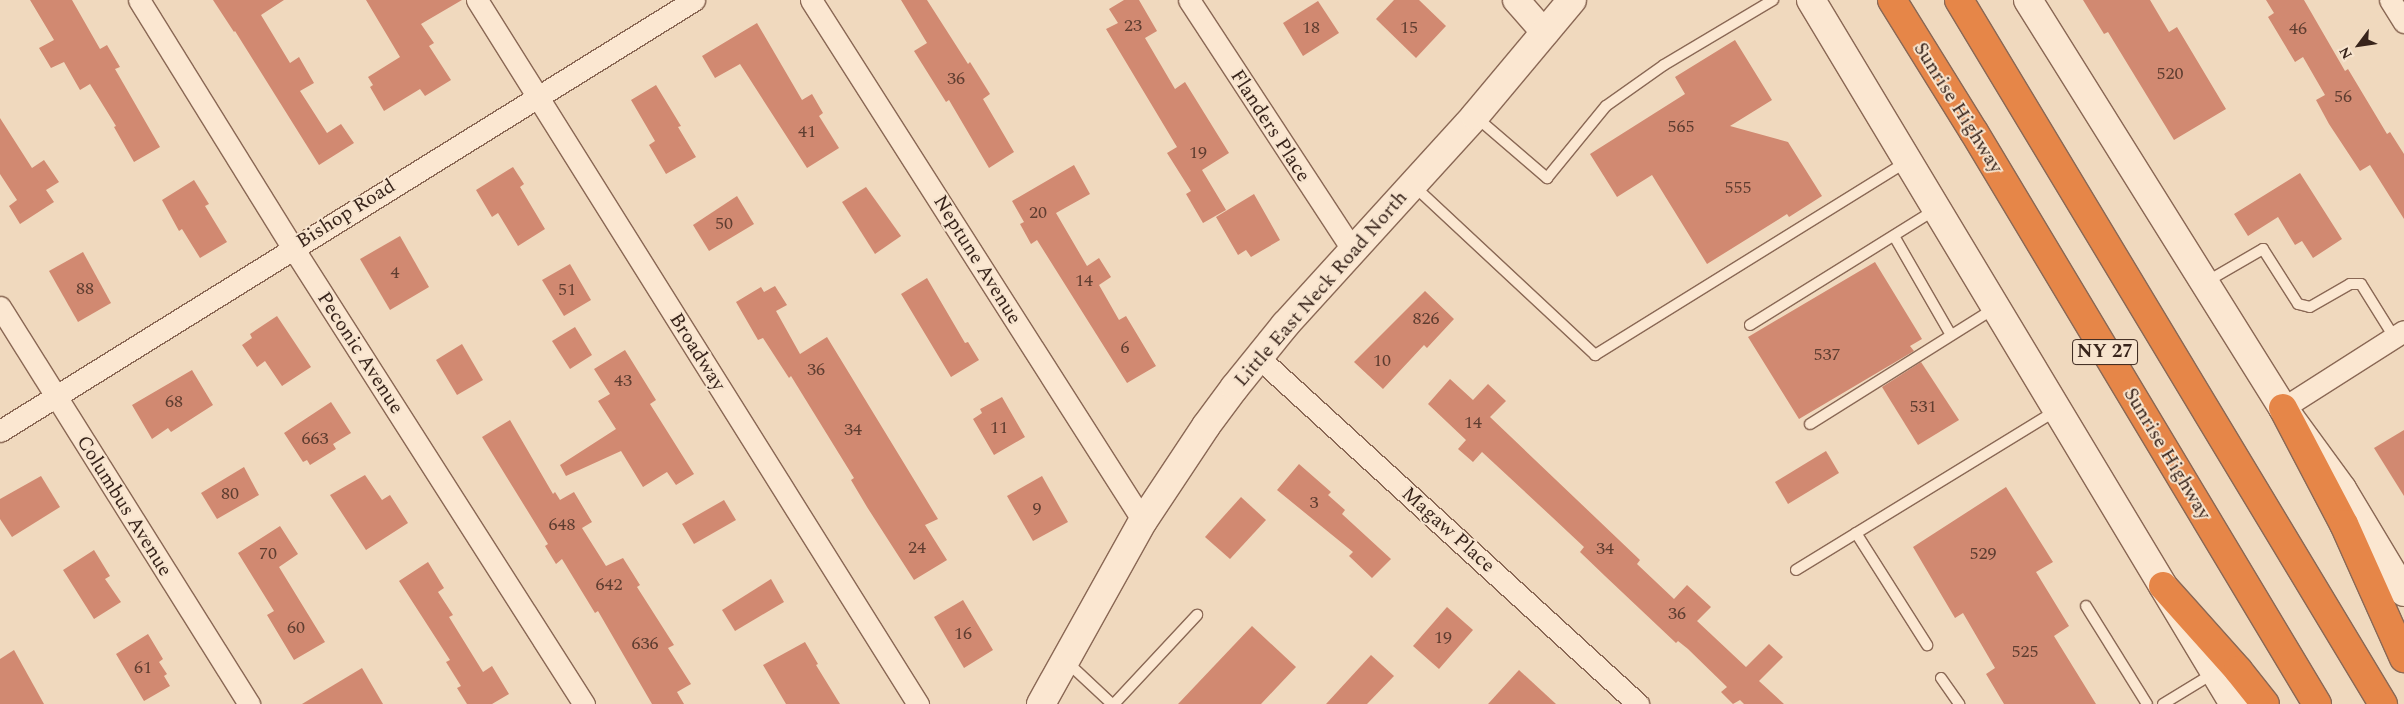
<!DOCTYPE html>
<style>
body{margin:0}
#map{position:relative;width:2404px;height:704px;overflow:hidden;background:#f0d9be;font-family:Spectral,serif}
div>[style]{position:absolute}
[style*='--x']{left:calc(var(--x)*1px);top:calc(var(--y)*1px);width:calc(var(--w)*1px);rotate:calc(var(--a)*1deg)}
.building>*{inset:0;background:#d18971}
.roads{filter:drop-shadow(1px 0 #8a6855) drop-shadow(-1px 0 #8a6855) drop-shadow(0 1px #8a6855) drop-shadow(0 -1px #8a6855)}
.service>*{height:10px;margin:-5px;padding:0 5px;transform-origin:5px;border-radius:5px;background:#fbe7d1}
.minor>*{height:21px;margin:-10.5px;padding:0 10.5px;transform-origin:10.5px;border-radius:10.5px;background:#fbe7d1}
.tertiary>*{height:26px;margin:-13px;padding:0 13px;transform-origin:13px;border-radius:13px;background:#fbe7d1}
.secondary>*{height:28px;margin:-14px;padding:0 14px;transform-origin:14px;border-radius:14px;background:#fbe7d1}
.motorway>*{height:28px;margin:-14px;padding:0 14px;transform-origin:14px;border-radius:14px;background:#e68648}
span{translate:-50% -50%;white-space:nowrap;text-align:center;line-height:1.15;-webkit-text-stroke:4px #f7e4ce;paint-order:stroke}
.number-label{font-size:18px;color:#5e3d30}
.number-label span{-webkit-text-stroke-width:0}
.shield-label span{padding:1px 4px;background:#f7e4ce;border:1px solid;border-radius:4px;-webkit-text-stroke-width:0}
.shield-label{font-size:19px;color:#38241b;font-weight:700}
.street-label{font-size:20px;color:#38241b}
.north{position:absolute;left:2334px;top:20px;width:50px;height:50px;-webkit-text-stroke:4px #f7e4ce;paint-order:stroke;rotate:239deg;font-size:14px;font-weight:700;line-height:20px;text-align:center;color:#38241b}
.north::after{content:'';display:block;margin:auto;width:18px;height:22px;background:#38241b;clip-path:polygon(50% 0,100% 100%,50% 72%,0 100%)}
</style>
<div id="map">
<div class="building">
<i style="clip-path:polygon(30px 0,72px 0,100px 49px,107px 45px,120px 67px,115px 69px,160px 147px,134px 162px,114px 127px,116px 126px,90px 84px,80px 90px,64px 62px,51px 68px,39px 48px,54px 40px)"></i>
<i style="clip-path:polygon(213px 0,284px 0,261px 15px,290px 63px,299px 57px,314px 83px,300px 91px,327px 133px,341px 124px,354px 143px,319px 165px,235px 31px,234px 32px)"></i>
<i style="clip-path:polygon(366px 0,462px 0,421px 24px,434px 43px,429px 46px,451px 80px,425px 96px,420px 89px,384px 111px,370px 87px,373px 85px,368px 77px,400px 57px)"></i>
<i style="clip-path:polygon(901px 0,927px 0,968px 64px,970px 62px,990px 94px,983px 99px,1014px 152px,989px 168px,949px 100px,946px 102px,914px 51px,927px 43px)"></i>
<i style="clip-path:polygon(1124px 0,1139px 0,1157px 31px,1145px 38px,1175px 89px,1185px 82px,1229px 153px,1202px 170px,1226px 210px,1203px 223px,1186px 194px,1191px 191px,1167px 153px,1177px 147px,1106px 29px,1118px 23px,1109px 9px)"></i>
<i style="clip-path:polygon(1394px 0,1419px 0,1446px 26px,1416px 58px,1376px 19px)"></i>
<i style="clip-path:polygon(2083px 0,2150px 0,2169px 32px,2177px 27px,2226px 109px,2174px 140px,2108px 32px,2104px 34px)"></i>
<i style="clip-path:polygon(2266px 0,2304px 0,2345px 71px,2348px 69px,2387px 134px,2390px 132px,2404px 154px,2404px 219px,2370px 165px,2360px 171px,2329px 124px,2316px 100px,2325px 95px,2303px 57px,2295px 62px,2268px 17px,2274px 13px)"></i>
<i style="clip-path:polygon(1318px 1px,1339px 33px,1303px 56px,1283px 23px)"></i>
<i style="clip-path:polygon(757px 23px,802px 100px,812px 94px,823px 113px,819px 116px,839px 148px,807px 168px,740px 64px,715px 78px,702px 56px)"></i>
<i style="clip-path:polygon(1735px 40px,1772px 100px,1730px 126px,1788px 142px,1822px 196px,1789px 217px,1787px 214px,1707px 264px,1652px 175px,1617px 197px,1590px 154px,1685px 94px,1675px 77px)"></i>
<i style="clip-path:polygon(656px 85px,681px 126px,678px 127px,696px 157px,666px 174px,649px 145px,655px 141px,631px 100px)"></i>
<i style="clip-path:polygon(0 118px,32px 168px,44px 160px,59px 182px,46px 190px,54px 202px,20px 224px,9px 206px,17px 200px,0 174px)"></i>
<i style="clip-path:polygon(1074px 165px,1090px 194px,1056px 213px,1087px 266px,1099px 258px,1111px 277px,1099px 285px,1119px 320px,1126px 316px,1156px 366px,1127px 383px,1037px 240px,1031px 244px,1020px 224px,1024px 222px,1012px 201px)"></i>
<i style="clip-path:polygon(513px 167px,524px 184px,520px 187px,545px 229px,518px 246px,498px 213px,492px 217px,476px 190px)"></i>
<i style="clip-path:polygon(2300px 173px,2342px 239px,2313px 258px,2302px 241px,2295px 245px,2278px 217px,2248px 236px,2234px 214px)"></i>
<i style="clip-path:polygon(194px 180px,209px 204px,205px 206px,227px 242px,200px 258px,182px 229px,179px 231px,162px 200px)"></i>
<i style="clip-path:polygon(866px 187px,901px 236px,875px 254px,842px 202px)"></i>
<i style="clip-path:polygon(1254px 194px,1280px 240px,1251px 257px,1246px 250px,1238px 255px,1216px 217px)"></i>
<i style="clip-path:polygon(737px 196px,754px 224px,709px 251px,693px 225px)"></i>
<i style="clip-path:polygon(400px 236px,429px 287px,390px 310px,360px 259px)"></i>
<i style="clip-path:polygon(83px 252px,111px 303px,78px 322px,49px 271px)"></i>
<i style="clip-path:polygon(1875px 262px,1922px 339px,1910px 346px,1914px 351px,1799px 419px,1748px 337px)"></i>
<i style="clip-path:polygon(570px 264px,591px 300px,564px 316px,542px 280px)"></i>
<i style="clip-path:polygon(927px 278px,965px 343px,968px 342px,979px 360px,951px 377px,901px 294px)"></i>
<i style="clip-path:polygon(775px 286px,787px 305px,776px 311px,800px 354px,827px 337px,938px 519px,925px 525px,947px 560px,914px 580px,867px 507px,851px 480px,854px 478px,791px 376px,789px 378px,763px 338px,758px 340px,736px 302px,761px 287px,764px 292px)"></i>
<i style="clip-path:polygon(1425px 291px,1454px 319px,1427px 348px,1424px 345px,1383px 389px,1354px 362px)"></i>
<i style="clip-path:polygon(277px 316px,311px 367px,282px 386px,265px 361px,257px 367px,242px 345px,252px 338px,250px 334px)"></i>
<i style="clip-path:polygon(575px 327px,592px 355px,570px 369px,552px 341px)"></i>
<i style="clip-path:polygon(462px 344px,483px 380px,457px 395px,436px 360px)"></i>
<i style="clip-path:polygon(625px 350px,656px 400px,650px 404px,694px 474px,676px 485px,667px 472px,643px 487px,621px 451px,566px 476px,560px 465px,616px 429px,598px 401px,610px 394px,594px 369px)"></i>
<i style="clip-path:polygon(1921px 362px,1959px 420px,1918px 445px,1882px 387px)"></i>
<i style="clip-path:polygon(192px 370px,213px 405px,171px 432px,168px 428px,152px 439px,132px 405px)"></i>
<i style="clip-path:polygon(1450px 379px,1473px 400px,1488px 384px,1506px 401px,1490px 417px,1640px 560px,1637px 564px,1674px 599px,1687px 585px,1711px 607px,1697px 621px,1746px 667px,1769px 644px,1783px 657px,1759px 681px,1784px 704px,1744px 704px,1740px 700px,1733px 704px,1721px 692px,1727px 687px,1688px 649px,1678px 641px,1676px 643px,1605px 576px,1580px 552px,1584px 547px,1552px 517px,1482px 452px,1473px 462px,1458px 449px,1466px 440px,1428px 404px)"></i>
<i style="clip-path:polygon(1002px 397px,1025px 437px,994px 455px,973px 419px,982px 413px,980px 409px)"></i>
<i style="clip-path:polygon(331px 402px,351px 433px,333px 444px,336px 449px,310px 465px,307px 460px,303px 462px,284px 433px)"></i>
<i style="clip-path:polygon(510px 420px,553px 494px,555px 492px,560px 500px,574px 492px,592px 522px,582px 528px,606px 566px,623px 558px,640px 585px,637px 587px,674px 645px,668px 648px,691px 684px,677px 692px,684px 704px,652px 704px,598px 611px,595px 613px,562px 559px,556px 564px,545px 546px,548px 544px,482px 437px)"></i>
<i style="clip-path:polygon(2404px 430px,2404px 496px,2374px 448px)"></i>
<i style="clip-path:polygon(1826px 451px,1839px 473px,1788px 504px,1775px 482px)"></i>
<i style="clip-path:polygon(1299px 464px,1331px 492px,1328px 495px,1345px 510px,1342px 514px,1391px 559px,1372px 578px,1349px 556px,1353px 552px,1277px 490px)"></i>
<i style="clip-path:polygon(244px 467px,259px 495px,217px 519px,201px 493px)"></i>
<i style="clip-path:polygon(365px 475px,382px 500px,390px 495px,408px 523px,366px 550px,330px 495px)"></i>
<i style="clip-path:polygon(41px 476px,60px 507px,12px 537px,0 519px,0 499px)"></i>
<i style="clip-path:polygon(1042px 476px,1068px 522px,1033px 541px,1007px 496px)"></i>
<i style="clip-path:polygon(2006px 487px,2053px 562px,2036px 572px,2069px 626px,2054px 636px,2096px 704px,2004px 704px,1986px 674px,1995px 668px,1963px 613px,1955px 618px,1913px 547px)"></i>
<i style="clip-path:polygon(1241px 497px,1266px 520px,1230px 559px,1205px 537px)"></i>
<i style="clip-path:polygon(724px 500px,736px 520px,694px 544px,682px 524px)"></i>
<i style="clip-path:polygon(280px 526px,298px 554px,279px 567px,325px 642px,294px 660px,267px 615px,274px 611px,238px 553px)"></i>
<i style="clip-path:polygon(94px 550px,110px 576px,105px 579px,121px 602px,94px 619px,63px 570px)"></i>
<i style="clip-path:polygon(428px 562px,444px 588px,438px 592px,453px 615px,449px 617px,483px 672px,492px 666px,509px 694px,492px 704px,467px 704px,457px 688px,461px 686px,446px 662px,450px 660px,399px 581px)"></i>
<i style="clip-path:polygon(771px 579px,784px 602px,735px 631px,722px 610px)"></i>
<i style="clip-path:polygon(963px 600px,993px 650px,964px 668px,934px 617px)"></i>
<i style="clip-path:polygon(1447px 607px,1473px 630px,1439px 669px,1413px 646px)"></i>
<i style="clip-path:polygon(1252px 626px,1296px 667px,1261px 704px,1178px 704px)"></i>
<i style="clip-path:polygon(148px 634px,163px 659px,159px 662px,167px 674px,164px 676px,170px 686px,144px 701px,116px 654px)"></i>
<i style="clip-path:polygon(805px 642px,818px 664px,816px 665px,840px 704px,786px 704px,763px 665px)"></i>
<i style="clip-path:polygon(14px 650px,44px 704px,0 704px,0 659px)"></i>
<i style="clip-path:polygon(1371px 655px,1394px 676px,1367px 704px,1326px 704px)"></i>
<i style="clip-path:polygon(362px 668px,383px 704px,302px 704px)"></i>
<i style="clip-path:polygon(1519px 670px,1556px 704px,1488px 704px)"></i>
</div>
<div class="roads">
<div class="service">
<i style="--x:1476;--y:117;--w:94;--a:40.7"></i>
<i style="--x:1547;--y:178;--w:93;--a:-50.7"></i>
<i style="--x:1606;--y:106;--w:71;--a:-35.3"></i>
<i style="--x:1664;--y:65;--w:127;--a:-30.8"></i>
<i style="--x:1414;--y:186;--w:248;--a:43"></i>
<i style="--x:1595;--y:355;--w:368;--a:-31.8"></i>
<i style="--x:1894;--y:236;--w:114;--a:60.1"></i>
<i style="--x:2206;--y:282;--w:66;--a:-30.1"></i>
<i style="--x:2263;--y:249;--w:65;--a:57.5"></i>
<i style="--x:2298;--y:304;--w:12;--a:14"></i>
<i style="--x:2310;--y:307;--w:46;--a:-29.9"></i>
<i style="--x:2350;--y:284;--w:11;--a:0"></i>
<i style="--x:2361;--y:284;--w:62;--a:58.1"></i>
<i style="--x:1750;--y:325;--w:218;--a:-31.9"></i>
<i style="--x:1810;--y:424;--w:218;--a:-32.1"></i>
<i style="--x:1856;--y:533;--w:133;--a:57.6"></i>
<i style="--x:1796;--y:570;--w:306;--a:-31.5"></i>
<i style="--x:2086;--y:606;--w:115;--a:58.1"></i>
<i style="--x:1067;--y:662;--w:62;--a:43"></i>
<i style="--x:1941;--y:678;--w:32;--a:55"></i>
<i style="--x:1114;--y:704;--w:122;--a:-47"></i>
<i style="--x:2163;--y:704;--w:60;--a:-31.3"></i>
</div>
<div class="minor">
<i style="--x:139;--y:0;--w:292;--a:58.2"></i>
<i style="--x:293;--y:248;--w:541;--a:57.46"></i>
<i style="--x:477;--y:0;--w:831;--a:57.94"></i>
<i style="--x:811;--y:0;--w:618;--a:57.49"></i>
<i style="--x:1189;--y:0;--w:300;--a:56.8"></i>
<i style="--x:2390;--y:0;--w:26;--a:58"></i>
<i style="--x:0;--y:307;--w:469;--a:57.9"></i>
<i style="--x:1258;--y:357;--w:515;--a:42.4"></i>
<i style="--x:2283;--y:408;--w:143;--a:-32.5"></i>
<i style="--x:0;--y:431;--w:817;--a:-31.84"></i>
</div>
<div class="tertiary">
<i style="--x:1516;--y:0;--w:44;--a:48.7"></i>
</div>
<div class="secondary">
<i style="--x:1811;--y:0;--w:821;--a:59"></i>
<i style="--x:2028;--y:0;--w:481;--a:58"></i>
<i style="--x:2283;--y:408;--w:100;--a:53.9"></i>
<i style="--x:2342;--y:489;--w:120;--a:59"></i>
<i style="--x:1041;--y:704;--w:210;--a:-60.9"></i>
<i style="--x:1143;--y:521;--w:114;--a:-56.4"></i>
<i style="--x:1206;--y:426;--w:49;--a:-53.4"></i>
<i style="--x:1235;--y:387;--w:80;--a:-51.1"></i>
<i style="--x:1285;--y:325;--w:282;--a:-47.7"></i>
<i style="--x:1475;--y:116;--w:151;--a:-50.1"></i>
</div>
<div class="motorway">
<i style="--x:1892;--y:0;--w:155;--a:58.2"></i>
<i style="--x:1974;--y:132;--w:667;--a:59.05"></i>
<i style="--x:1959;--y:0;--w:822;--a:58.94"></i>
<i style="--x:2283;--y:408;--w:131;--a:62.3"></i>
<i style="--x:2344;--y:524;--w:147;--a:65.9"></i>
<i style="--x:2163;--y:586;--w:113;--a:48.2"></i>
<i style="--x:2238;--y:670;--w:43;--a:51.5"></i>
</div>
</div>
<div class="number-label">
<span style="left:1133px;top:26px">23</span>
<span style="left:1311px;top:28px">18</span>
<span style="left:1409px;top:28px">15</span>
<span style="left:2298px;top:29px">46</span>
<span style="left:2170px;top:74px">520</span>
<span style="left:956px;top:79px">36</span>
<span style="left:2343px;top:97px">56</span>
<span style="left:1681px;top:127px">565</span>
<span style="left:807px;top:132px">41</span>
<span style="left:1198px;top:153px">19</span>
<span style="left:1738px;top:188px">555</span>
<span style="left:1038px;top:213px">20</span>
<span style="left:724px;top:224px">50</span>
<span style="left:395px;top:273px">4</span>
<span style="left:1084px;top:281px">14</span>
<span style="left:85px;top:289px">88</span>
<span style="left:567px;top:290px">51</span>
<span style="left:1426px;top:319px">826</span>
<span style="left:1125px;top:348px">6</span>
<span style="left:1827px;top:355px">537</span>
<span style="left:1382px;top:361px">10</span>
<span style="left:816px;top:370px">36</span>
<span style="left:623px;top:381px">43</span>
<span style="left:174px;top:402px">68</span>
<span style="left:1923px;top:407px">531</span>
<span style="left:1473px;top:423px">14</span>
<span style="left:999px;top:428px">11</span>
<span style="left:853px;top:430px">34</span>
<span style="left:315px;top:439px">663</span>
<span style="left:230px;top:494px">80</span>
<span style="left:1314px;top:503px">3</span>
<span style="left:1037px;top:509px">9</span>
<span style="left:562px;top:525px">648</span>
<span style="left:917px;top:548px">24</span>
<span style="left:1605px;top:549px">34</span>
<span style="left:268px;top:554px">70</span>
<span style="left:1983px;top:554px">529</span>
<span style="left:609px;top:585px">642</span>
<span style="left:1677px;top:614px">36</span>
<span style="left:296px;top:628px">60</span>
<span style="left:963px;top:634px">16</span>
<span style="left:1443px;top:638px">19</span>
<span style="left:645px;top:644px">636</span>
<span style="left:2025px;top:652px">525</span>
<span style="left:143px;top:668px">61</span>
</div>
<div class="shield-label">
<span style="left:2105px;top:352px">NY 27</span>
</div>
<div class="street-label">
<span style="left:1958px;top:108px;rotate:58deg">Sunrise Highway</span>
<span style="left:1270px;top:126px;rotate:57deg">Flanders Place</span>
<span style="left:346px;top:214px;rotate:-32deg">Bishop Road</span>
<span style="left:977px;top:260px;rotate:58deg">Neptune Avenue</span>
<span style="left:1321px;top:289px;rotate:-49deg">Little East Neck Road North</span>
<span style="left:697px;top:352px;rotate:58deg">Broadway</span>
<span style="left:360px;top:353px;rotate:57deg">Peconic Avenue</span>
<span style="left:2167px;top:454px;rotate:59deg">Sunrise Highway</span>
<span style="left:124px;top:506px;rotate:58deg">Columbus Avenue</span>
<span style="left:1448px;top:530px;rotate:42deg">Magaw Place</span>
</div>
<div class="north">N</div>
</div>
